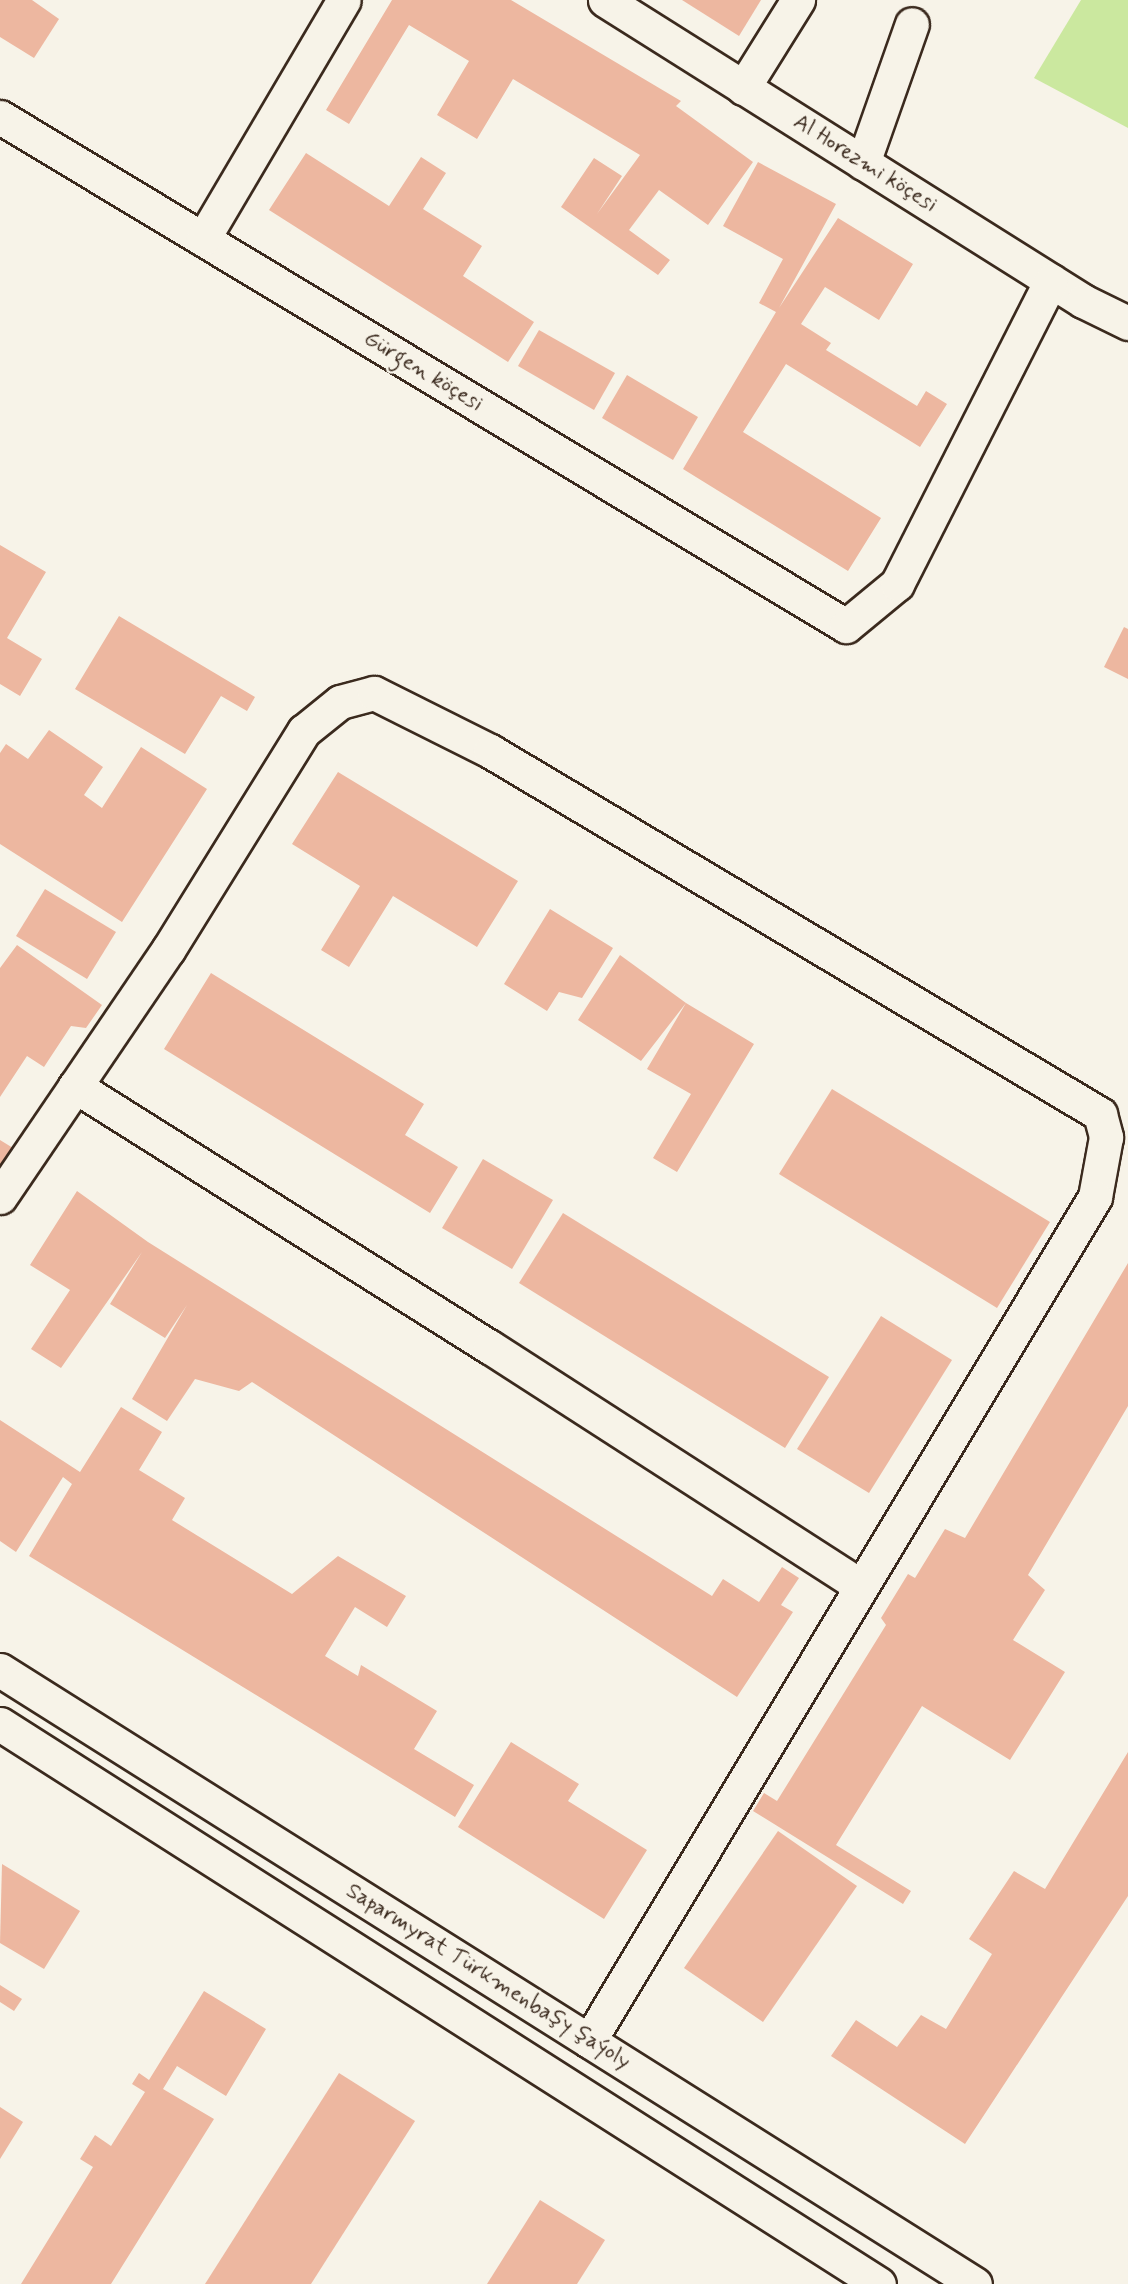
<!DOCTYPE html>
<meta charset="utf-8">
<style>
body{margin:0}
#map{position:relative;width:1128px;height:2284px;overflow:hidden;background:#f7f3e8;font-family:Mynerve,sans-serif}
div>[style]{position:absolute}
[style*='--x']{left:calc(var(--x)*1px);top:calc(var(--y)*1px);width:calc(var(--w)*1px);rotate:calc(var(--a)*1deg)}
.green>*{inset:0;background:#cbe89f}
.building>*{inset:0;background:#edb7a0}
.roads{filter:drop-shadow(2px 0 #3b2a1e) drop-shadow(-2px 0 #3b2a1e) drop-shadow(0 2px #3b2a1e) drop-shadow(0 -2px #3b2a1e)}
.minor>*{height:33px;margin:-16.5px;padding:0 16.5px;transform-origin:16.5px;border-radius:16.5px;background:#f7f3e8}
.major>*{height:33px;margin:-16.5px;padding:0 16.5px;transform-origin:16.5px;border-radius:16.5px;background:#f7f3e8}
span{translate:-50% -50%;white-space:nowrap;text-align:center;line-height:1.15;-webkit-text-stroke:5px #f7f3e8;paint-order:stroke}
.street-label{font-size:22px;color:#3b2a1e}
</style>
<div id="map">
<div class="green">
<i style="clip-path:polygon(1081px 0,1128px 0,1128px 128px,1034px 78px)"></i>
</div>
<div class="building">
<i style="clip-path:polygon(0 0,32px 0,59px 19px,34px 58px,0 37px)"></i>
<i style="clip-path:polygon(392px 0,511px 0,681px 101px,676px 106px,753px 162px,708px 225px,659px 190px,629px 230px,670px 260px,658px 275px,561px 207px,594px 158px,622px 176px,597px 214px,640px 155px,513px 79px,477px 139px,437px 115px,469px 61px,409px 25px,349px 124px,326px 110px)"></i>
<i style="clip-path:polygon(682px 0,761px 0,739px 36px)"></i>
<i style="clip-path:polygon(306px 153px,389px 206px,421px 157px,446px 173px,423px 209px,482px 246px,463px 276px,534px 322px,508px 362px,269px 210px)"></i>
<i style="clip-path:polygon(758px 162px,836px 204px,779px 308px,838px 218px,913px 264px,879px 320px,825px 287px,801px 324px,831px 343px,826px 350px,917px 406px,926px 391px,947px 404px,920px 447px,786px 364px,743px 432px,881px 518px,848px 571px,683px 469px,776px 312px,759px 303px,783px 259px,723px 226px)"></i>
<i style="clip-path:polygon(539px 330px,615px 373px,594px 410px,518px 366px)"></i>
<i style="clip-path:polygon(627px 375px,698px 417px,673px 460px,602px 418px)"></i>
<i style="clip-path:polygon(0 545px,46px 572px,7px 638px,42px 659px,20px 696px,0 684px)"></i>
<i style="clip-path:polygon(119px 616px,255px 697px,247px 711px,221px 696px,185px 754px,75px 689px)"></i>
<i style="clip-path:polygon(1124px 627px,1128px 629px,1128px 679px,1104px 667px)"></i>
<i style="clip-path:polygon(49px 730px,103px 767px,84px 795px,102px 808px,141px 747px,207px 789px,122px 922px,0 844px,0 753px,6px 744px,28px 759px)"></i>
<i style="clip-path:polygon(338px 772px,518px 881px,477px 947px,393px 896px,349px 967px,321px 950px,360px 886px,292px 844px)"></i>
<i style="clip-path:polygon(45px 889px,116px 932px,87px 979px,16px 936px)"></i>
<i style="clip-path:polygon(550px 909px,613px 948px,582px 998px,559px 992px,547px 1011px,504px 984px)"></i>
<i style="clip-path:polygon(17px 945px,102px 1005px,86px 1028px,71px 1026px,44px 1067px,27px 1056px,0 1097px,0 968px)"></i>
<i style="clip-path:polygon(620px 955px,686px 1003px,754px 1044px,677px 1172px,653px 1158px,691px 1094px,647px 1069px,686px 1003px,641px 1061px,578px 1020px)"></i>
<i style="clip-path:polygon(211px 973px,424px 1104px,405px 1135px,458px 1167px,430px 1213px,164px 1049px)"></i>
<i style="clip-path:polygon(832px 1089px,1050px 1222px,997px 1308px,779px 1174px)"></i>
<i style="clip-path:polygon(0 1140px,13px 1148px,0 1168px)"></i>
<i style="clip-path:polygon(483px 1159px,553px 1200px,512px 1269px,442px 1228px)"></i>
<i style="clip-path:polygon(77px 1191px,148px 1242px,712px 1596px,723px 1579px,759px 1602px,782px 1567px,799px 1578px,781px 1605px,793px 1612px,737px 1697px,252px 1382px,239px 1391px,195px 1379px,167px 1421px,132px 1399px,187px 1305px,165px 1338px,110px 1304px,142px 1252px,61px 1368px,31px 1349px,70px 1290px,30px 1265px)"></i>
<i style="clip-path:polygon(563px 1213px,829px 1377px,785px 1448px,519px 1283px)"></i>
<i style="clip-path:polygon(1128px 1263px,1128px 1406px,1028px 1575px,1045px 1590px,1013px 1640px,1065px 1672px,1010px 1760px,922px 1706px,836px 1845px,911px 1891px,903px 1904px,753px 1811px,764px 1793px,777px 1801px,886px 1625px,881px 1618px,908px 1574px,915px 1578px,945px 1529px,965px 1538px)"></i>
<i style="clip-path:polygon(881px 1316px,952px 1360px,869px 1493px,797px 1449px)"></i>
<i style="clip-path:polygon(121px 1407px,162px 1432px,139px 1470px,185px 1498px,172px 1520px,292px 1594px,338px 1556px,406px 1596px,387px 1627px,355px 1607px,325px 1656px,358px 1676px,361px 1665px,437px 1711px,414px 1749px,474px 1785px,455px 1817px,29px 1556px,72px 1484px,63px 1477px,16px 1552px,0 1541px,0 1420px,80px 1472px)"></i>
<i style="clip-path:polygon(511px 1742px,579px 1784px,568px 1801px,647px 1850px,604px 1919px,458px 1827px)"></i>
<i style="clip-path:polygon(1128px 1752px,1128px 1896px,965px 2144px,831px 2056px,856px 2020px,897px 2047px,921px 2015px,946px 2029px,992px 1954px,969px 1939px,1014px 1871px,1045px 1889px)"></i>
<i style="clip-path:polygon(778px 1831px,857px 1886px,763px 2022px,684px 1968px)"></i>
<i style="clip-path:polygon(2px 1864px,80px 1911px,44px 1969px,0 1943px)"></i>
<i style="clip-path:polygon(0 1985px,22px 1999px,14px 2011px,0 2002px)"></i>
<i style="clip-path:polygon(204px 1991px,266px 2029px,226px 2096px,177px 2066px,163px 2089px,214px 2119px,111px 2284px,21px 2284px,93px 2167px,80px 2159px,95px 2135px,111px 2146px,145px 2092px,132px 2084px,139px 2073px,149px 2080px)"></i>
<i style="clip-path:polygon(339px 2073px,415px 2121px,311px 2284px,205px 2284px)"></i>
<i style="clip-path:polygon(0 2107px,23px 2122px,0 2159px)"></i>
<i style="clip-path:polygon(540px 2200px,605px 2240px,577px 2284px,487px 2284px)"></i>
</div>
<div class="roads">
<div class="minor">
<i style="--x:605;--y:0;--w:565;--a:32.2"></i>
<i style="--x:1083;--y:301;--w:50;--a:26.1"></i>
<i style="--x:743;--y:88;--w:104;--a:-58"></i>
<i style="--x:0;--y:117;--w:987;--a:31.03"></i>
<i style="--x:846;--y:626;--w:66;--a:-39.5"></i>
<i style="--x:897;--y:584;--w:340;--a:-63.1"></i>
<i style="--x:863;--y:163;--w:147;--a:-70.6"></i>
<i style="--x:203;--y:239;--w:277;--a:-59.5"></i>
<i style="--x:75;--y:1086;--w:490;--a:32.2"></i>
<i style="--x:490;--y:1347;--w:440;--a:32.8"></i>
<i style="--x:0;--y:1197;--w:299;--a:-55.8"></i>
<i style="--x:168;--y:950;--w:258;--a:-58.2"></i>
<i style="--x:304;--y:731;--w:46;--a:-38.9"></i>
<i style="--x:340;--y:702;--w:35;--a:-15"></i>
<i style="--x:374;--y:693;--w:130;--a:26.6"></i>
<i style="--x:490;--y:751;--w:710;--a:30.76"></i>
<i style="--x:1100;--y:1114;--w:24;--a:75"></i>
<i style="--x:1106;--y:1137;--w:61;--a:100.4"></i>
<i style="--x:1095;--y:1197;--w:984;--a:120.94"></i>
</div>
<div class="major">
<i style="--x:0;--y:1670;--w:1152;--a:32.2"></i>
<i style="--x:0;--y:1724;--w:1042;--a:32.5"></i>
</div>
</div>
<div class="street-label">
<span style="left:865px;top:164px;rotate:32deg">Al Horezmi köçesi</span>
<span style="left:423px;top:372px;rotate:31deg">Gürgen köçesi</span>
<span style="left:488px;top:1977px;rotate:32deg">Saparmyrat Türkmenbaşy şaýoly</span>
</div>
</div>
